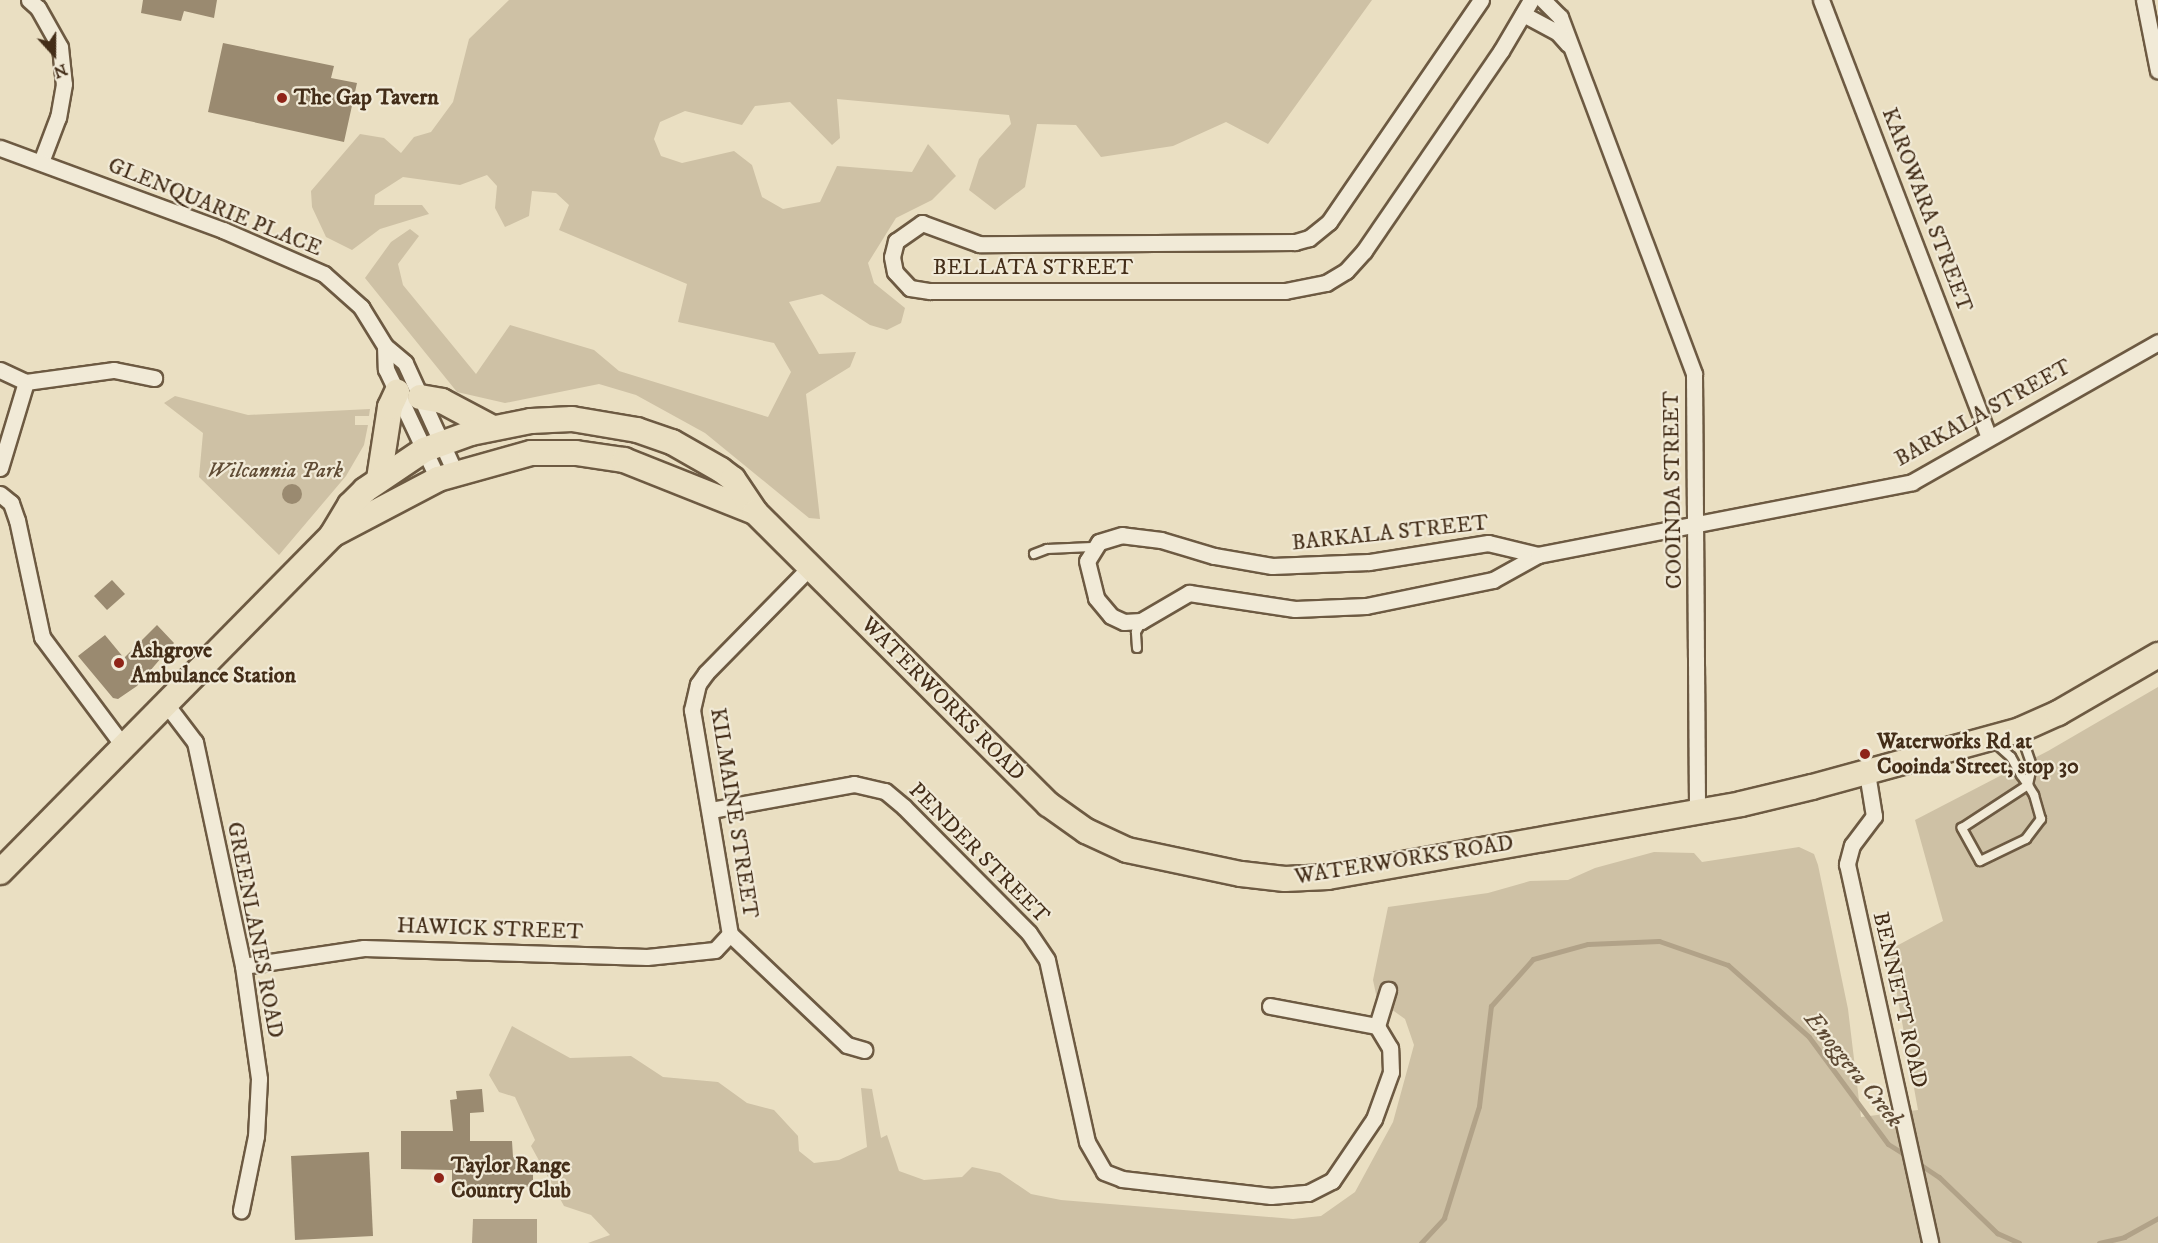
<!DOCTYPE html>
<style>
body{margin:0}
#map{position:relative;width:2158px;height:1243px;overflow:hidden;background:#eadfc2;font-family:"IM FELL DW Pica",serif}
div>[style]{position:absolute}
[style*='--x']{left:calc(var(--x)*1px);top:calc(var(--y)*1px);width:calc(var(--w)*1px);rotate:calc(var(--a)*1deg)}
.green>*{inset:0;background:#cec1a5}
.water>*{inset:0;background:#b1a288}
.stream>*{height:5px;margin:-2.5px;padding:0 2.5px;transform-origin:2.5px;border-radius:2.5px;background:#b1a288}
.building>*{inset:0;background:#9a8a70}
.round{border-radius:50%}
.roads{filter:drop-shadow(2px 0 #6d5a42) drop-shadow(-2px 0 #6d5a42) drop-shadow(0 2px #6d5a42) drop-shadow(0 -2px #6d5a42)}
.service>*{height:8px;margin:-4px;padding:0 4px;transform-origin:4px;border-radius:4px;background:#f1ead7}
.minor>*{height:15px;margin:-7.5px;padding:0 7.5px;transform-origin:7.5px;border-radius:7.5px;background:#f1ead7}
.primary>*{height:24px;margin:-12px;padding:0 12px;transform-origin:12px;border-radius:12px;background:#eadfc2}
.dots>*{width:16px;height:16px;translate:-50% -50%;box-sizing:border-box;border:3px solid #f1ead7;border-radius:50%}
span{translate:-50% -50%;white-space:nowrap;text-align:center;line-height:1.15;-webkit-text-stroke:4.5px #f1ead7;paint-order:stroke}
.poi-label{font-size:22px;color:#432d18;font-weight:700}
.left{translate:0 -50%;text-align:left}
.street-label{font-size:22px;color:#432d18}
.park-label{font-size:22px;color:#5f4b34;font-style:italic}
.water-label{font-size:24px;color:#5e4a34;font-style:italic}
.north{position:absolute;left:24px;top:24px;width:60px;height:60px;-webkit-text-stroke:4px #f1ead7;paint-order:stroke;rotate:159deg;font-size:16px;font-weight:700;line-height:24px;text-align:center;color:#432d18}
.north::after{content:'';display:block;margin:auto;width:21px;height:27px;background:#432d18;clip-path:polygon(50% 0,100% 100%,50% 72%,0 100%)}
</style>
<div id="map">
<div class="green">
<i style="clip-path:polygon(509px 0,1372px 0,1268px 144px,1226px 122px,1173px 146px,1101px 157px,1076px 125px,1037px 124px,1025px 187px,995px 210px,969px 190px,979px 159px,1011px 124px,1009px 115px,837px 99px,840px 138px,832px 145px,790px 102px,755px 106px,742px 125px,685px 111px,660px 122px,654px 139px,661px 156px,682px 163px,734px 151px,752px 165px,762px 197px,783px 209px,820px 202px,837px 166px,912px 172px,928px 144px,956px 176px,932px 200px,896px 218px,868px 263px,874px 283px,905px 308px,901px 323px,887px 330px,870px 325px,822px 294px,789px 302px,819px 354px,856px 352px,850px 367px,806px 394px,820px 519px,809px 518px,705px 433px,636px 395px,599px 384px,505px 403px,457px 392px,365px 278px,391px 242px,410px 229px,419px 236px,398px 264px,403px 285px,476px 374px,510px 325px,594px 350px,619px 371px,768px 417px,791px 372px,774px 343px,678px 322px,687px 284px,559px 230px,569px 205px,556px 193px,532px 191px,529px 216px,505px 227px,495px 208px,497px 186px,487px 175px,460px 185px,403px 177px,375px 195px,374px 205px,422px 205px,429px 214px,380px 229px,352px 250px,326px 237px,312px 207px,311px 191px,360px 134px,384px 138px,401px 153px,414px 137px,431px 132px,453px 102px,469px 39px)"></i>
<i style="clip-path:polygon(175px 396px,248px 415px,370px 409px,369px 416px,355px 416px,355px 425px,368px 425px,364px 445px,346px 476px,279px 555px,199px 477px,203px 433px,164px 403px)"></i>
<i style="clip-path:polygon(2158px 687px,2158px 1243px,588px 1243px,610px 1235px,591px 1215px,564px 1206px,531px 1146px,535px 1140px,515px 1097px,499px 1092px,489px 1075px,512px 1026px,570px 1058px,631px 1056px,663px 1077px,718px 1082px,747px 1103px,774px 1110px,798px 1136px,799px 1151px,814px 1163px,839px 1160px,867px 1147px,861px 1088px,872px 1089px,881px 1138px,887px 1135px,899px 1171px,924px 1180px,962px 1177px,972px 1167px,1000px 1173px,1031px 1194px,1061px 1200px,1293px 1219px,1321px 1216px,1355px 1192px,1393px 1122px,1414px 1045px,1405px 1019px,1377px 999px,1373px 980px,1388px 907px,1488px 893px,1530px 881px,1568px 880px,1595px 868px,1654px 852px,1694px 853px,1702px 862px,1799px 847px,1814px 854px,1818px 865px,1848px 1009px,1861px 1117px,1918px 1110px,1889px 950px,1943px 921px,1915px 820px,2048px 751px)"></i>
</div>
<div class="water">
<i style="clip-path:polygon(473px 1219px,537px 1219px,537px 1243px,472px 1243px)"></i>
</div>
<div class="stream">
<i style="--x:1915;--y:1161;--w:29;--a:34"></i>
<i style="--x:1939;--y:1177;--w:81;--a:44"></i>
<i style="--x:1997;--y:1233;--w:24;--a:24"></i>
<i style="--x:1421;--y:1243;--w:34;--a:-47"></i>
<i style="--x:1444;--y:1218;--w:117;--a:-72.6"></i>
<i style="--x:1479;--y:1106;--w:101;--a:-83.2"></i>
<i style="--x:1491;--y:1006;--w:63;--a:-48.2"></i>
<i style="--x:1533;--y:959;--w:57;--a:-15.3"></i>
<i style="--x:1588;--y:944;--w:71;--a:-2.4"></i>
<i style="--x:1659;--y:941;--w:73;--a:19.2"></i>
<i style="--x:1728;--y:965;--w:108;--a:41.6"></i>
<i style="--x:1809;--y:1037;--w:133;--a:53.6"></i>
<i style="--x:1888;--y:1144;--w:22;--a:32"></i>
<i style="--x:2099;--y:1243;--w:26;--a:-13"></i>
<i style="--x:2124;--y:1237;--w:39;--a:-29"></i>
</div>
<div class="building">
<i style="clip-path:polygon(143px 0,217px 0,214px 18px,184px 11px,181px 21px,141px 13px)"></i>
<i style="clip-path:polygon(223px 43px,334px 66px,331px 78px,357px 83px,344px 142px,208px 112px)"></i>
<i class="round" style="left:282px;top:484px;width:20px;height:20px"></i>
<i style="clip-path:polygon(112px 580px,125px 594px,107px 610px,94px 596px)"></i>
<i style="clip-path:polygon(157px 625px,174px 643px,137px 686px,118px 699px,113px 698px,78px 656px,105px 635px,124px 658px)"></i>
<i style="clip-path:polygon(482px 1089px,484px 1112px,470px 1113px,470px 1141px,512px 1141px,513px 1157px,521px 1157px,521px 1172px,533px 1172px,533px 1187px,520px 1187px,520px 1191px,452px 1190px,452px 1170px,401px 1169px,401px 1131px,453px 1131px,450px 1100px,457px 1099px,456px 1091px)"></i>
<i style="clip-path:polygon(369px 1152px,373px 1236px,295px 1240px,291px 1156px)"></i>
</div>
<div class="roads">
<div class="service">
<i style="--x:1034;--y:554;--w:14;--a:-21"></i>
<i style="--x:1047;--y:549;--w:45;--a:-2.5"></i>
<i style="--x:1137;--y:648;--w:16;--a:-94"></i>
<i style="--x:1136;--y:632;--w:12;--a:-59"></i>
<i style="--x:1993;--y:741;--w:24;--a:42"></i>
<i style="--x:2011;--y:757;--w:21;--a:61"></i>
<i style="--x:2021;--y:775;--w:12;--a:55"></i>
<i style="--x:2028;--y:785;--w:12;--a:59"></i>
<i style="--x:2034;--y:795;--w:25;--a:74"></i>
<i style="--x:2041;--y:819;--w:25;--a:127"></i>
<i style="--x:2026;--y:839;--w:51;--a:154.4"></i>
<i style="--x:1980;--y:861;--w:38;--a:-119"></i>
<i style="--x:1962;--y:828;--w:79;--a:-33.1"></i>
<i style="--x:2028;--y:785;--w:19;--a:-78"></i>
<i style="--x:2032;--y:766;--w:34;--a:-109"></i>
</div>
<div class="minor">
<i style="--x:29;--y:0;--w:12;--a:42"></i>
<i style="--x:38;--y:8;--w:45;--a:60.6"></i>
<i style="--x:60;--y:47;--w:37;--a:84"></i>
<i style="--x:64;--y:84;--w:34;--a:100"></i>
<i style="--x:58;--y:117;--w:48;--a:110.7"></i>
<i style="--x:1481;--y:0;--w:269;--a:124.4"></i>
<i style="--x:1329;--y:222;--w:26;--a:141"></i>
<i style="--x:1309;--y:238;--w:15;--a:164"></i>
<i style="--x:1295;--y:242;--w:316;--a:179.6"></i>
<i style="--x:979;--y:244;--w:61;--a:-159.8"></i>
<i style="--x:922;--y:223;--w:32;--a:145"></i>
<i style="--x:896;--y:241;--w:16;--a:104"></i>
<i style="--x:892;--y:257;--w:15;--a:79"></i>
<i style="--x:895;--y:272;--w:22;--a:47"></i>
<i style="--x:910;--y:288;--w:20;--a:9"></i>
<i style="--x:930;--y:291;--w:355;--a:0"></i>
<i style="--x:1285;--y:291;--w:42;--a:-11"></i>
<i style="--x:1326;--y:283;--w:23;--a:-31"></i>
<i style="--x:1346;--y:271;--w:27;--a:-48"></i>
<i style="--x:1364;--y:251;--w:242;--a:-55.6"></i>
<i style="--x:1501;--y:51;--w:59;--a:-59.5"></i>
<i style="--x:1543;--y:0;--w:24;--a:45"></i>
<i style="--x:1560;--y:17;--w:381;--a:69.4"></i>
<i style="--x:1694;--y:374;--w:438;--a:89.6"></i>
<i style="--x:1821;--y:0;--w:468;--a:69"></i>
<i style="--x:2144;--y:0;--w:72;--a:78.8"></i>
<i style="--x:1523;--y:14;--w:40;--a:28"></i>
<i style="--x:1558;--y:33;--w:15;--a:48"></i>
<i style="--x:0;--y:148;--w:238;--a:20.2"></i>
<i style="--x:223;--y:230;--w:110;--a:23.5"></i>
<i style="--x:324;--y:274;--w:50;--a:41.7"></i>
<i style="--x:361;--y:307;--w:46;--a:58.4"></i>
<i style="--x:385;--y:346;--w:26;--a:40"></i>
<i style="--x:405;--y:363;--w:120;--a:65.4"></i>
<i style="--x:385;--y:346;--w:23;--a:88"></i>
<i style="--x:386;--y:369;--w:122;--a:64.7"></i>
<i style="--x:0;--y:370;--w:29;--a:25"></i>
<i style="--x:26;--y:382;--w:89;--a:-7.8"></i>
<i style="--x:114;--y:370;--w:41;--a:11.3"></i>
<i style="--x:0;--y:468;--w:90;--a:-73.2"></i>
<i style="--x:0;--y:494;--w:14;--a:39"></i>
<i style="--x:11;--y:503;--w:18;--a:71"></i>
<i style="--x:17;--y:520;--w:120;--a:77.9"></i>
<i style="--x:42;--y:637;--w:137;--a:53.3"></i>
<i style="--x:1538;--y:555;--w:51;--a:-166.5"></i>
<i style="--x:1488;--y:543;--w:121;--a:170.9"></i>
<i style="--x:1369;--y:562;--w:97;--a:177.6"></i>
<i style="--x:1272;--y:566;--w:59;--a:-170.2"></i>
<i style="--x:1214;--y:556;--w:55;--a:-163.2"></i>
<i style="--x:1161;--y:540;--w:39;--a:-173"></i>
<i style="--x:1122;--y:535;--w:24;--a:163"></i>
<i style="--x:1099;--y:542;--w:22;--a:122"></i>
<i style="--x:1087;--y:561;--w:38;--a:76"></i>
<i style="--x:1096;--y:598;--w:23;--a:50"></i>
<i style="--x:1111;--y:616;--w:14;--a:25"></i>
<i style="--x:1124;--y:622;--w:17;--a:-3"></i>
<i style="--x:1141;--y:621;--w:56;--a:-30.3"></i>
<i style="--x:1189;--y:593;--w:107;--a:8.6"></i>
<i style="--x:1295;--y:609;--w:71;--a:-2.4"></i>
<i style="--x:1366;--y:606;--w:130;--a:-11.6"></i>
<i style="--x:1493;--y:580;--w:51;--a:-29.1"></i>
<i style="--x:1538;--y:555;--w:381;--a:-11"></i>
<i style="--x:1912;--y:482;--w:283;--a:-29.6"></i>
<i style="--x:811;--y:566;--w:150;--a:134.5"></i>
<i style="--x:706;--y:673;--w:14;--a:126"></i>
<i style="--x:698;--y:684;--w:27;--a:103"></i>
<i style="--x:692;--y:710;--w:227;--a:80.4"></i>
<i style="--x:730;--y:934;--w:161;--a:43.5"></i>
<i style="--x:847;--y:1045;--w:18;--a:16"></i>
<i style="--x:166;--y:704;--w:48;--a:52.7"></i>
<i style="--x:195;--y:742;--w:229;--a:77.9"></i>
<i style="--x:243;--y:966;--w:114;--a:81.9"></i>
<i style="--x:259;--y:1079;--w:57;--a:93"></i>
<i style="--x:256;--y:1136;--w:76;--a:101.5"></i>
<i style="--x:1867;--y:773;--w:44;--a:80.8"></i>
<i style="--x:1874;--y:816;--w:36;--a:127"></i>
<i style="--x:1852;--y:845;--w:20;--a:105"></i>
<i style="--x:1847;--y:864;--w:388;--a:77.6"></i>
<i style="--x:711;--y:810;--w:145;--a:-10.3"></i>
<i style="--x:854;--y:784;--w:32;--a:13"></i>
<i style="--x:885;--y:791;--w:25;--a:40"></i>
<i style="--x:904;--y:807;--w:177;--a:45.2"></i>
<i style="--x:1029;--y:933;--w:32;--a:56"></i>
<i style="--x:1047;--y:960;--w:186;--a:77.6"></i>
<i style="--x:1087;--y:1142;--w:34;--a:60"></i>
<i style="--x:1104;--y:1172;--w:19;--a:21"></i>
<i style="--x:1122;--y:1179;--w:150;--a:6.5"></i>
<i style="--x:1271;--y:1196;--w:37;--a:-5"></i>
<i style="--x:1308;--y:1193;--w:27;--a:-27"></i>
<i style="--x:1332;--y:1181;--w:75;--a:-55.9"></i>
<i style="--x:1374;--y:1119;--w:50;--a:-70.1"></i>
<i style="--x:1391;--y:1072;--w:24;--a:-92"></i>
<i style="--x:1390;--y:1048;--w:26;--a:-121"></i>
<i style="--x:1377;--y:1026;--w:38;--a:-73"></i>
<i style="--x:243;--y:966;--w:122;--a:-8.5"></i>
<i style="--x:364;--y:948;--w:283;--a:1.8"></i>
<i style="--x:647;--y:957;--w:68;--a:-5.9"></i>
<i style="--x:715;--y:950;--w:22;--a:-47"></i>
<i style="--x:1270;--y:1006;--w:109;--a:10.6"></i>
</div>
<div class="primary">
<i style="--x:420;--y:397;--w:22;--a:10"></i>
<i style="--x:442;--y:401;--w:55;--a:28"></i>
<i style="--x:379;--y:479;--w:73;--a:-81.3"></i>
<i style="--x:390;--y:407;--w:17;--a:-65"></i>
<i style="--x:332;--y:535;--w:120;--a:-27.8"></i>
<i style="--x:438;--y:479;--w:97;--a:-15.6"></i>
<i style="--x:531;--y:453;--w:45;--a:0"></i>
<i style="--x:576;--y:453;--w:49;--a:8.3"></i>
<i style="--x:624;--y:460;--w:141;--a:21.7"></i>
<i style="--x:0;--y:872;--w:473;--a:-45.4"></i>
<i style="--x:332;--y:535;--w:35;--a:-59"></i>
<i style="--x:350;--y:505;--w:21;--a:-45"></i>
<i style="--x:365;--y:490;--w:71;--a:-34.1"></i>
<i style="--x:424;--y:450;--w:50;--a:-19.9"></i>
<i style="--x:471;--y:433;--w:61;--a:-11.3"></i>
<i style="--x:531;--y:421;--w:41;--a:-2.8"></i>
<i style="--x:572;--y:419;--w:66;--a:9.6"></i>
<i style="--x:637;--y:430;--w:37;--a:19"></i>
<i style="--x:672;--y:442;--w:56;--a:29.7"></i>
<i style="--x:721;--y:470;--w:15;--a:37"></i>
<i style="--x:733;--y:479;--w:40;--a:56"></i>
<i style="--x:755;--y:512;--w:414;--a:44.9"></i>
<i style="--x:1048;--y:804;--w:47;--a:35.4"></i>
<i style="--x:1086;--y:831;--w:45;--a:24.9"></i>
<i style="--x:1127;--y:850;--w:116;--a:11.9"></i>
<i style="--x:1241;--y:874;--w:44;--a:6.5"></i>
<i style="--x:1285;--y:879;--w:43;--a:-2.7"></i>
<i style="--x:1328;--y:877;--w:419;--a:-10"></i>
<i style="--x:1741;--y:804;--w:73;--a:-13.5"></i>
<i style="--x:1812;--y:787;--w:216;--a:-15.3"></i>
<i style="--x:2020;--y:730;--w:42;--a:-24.1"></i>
<i style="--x:2058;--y:713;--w:116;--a:-30.1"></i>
</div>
</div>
<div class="dots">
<i style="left:282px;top:98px;background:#8f2418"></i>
<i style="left:119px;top:663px;background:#8f2418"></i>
<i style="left:1865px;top:754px;background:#8f2418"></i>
<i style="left:439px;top:1178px;background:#8f2418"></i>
</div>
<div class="poi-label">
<span class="left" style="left:294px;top:98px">The Gap Tavern</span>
<span class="left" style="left:131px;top:663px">Ashgrove<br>Ambulance Station</span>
<span class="left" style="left:1877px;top:754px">Waterworks Rd at<br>Cooinda Street, stop 30</span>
<span class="left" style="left:451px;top:1178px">Taylor Range<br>Country Club</span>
</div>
<div class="street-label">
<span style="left:215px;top:207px;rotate:22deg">GLENQUARIE PLACE</span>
<span style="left:1927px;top:210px;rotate:69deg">KAROWARA STREET</span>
<span style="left:1033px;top:268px">BELLATA STREET</span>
<span style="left:1983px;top:413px;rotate:-29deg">BARKALA STREET</span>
<span style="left:1673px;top:490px;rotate:-91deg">COOINDA STREET</span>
<span style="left:1390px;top:533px;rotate:-6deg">BARKALA STREET</span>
<span style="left:943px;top:699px;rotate:45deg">WATERWORKS ROAD</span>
<span style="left:734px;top:813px;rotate:81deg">KILMAINE STREET</span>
<span style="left:979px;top:853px;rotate:45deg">PENDER STREET</span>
<span style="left:1404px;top:860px;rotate:-9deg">WATERWORKS ROAD</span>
<span style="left:490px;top:929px;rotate:2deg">HAWICK STREET</span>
<span style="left:255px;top:930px;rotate:79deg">GREENLANES ROAD</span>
<span style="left:1900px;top:1000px;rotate:77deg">BENNETT ROAD</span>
</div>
<div class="park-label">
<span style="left:275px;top:471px">Wilcannia Park</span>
</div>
<div class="water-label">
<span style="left:1853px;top:1070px;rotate:51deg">Enoggera Creek</span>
</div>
<div class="north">N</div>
</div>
